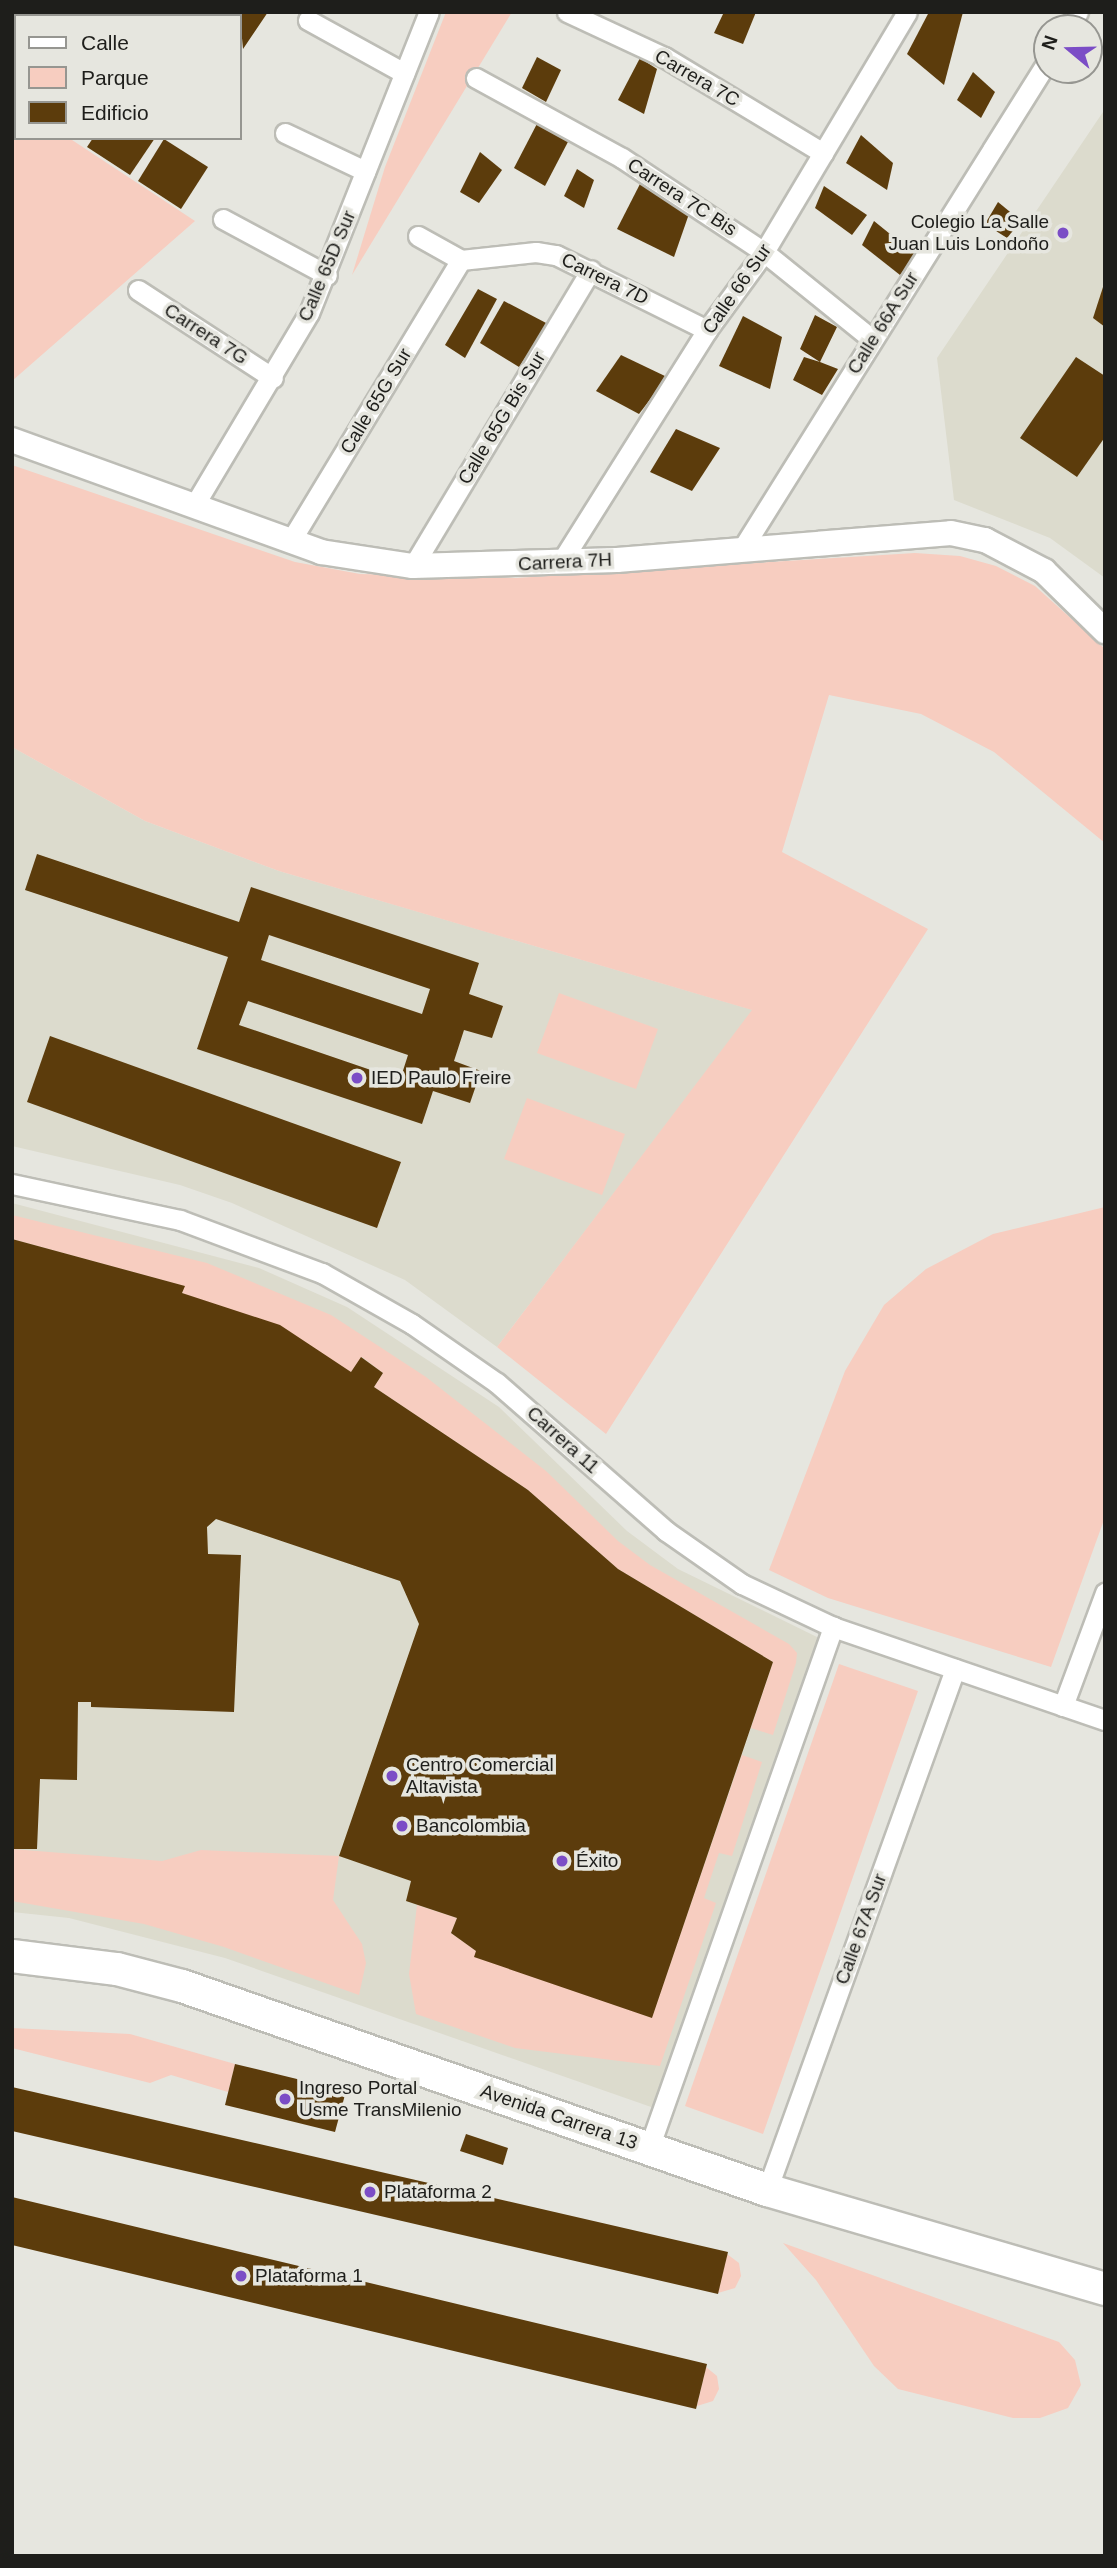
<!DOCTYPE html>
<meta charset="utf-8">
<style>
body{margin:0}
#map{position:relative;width:1117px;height:2568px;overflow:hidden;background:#e6e6df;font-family:Helvetica,sans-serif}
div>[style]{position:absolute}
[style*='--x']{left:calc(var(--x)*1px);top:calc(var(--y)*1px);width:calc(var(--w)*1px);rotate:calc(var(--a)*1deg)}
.built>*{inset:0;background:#dcdbcd}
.green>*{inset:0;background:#f7cdc0}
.building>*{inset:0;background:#5c3c0c}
.roads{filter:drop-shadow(2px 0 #bdbdb6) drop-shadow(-2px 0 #bdbdb6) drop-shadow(0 2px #bdbdb6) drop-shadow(0 -2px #bdbdb6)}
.minor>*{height:19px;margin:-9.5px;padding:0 9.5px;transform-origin:9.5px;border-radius:9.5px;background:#fff}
.tertiary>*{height:24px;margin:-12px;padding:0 12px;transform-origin:12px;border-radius:12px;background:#fff}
.primary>*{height:32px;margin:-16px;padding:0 16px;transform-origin:16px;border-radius:16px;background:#fff}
.dots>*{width:19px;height:19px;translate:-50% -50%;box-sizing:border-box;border:4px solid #e6e6df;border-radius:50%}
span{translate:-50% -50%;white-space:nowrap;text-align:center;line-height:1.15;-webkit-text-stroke:7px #e6e6df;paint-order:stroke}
.street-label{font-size:19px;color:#1e1e1b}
.poi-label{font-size:19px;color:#1e1e1b}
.right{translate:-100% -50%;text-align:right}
.left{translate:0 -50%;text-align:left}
.frame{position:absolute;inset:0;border:14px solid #1e1e1b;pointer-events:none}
.legend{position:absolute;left:14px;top:14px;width:228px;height:126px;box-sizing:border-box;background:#e6e6df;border:2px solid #969691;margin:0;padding:9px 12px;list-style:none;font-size:21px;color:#1e1e1b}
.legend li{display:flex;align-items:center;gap:14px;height:35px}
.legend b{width:35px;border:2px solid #969691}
.north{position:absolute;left:1033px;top:14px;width:70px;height:70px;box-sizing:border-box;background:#e6e6df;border:2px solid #969691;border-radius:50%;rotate:289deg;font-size:19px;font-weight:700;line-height:28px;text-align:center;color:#1e1e1b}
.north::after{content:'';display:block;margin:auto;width:24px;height:32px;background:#7b4dc6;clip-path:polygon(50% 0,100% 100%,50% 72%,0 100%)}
</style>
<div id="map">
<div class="built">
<i style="clip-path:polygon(1105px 109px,1105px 578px,1050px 538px,954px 500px,937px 358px)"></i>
<i style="clip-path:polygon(12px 747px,145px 821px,279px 871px,753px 1010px,497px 1347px,405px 1280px,232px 1203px,180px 1185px,12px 1146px)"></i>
<i style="clip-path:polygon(12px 1203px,259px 1268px,347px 1307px,499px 1407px,627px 1531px,678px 1569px,821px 1639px,654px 2108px,225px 1958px,69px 1918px,12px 1912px)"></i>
</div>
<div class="green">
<i style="clip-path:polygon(446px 12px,512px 12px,352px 275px,385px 167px)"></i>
<i style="clip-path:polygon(12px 101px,16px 138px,69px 138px,195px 221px,12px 381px)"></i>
<i style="clip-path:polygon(12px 465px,295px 562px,360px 574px,516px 578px,915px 553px,960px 556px,996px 566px,1035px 586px,1105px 649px,1105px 843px,994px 752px,921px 714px,829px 695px,782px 852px,928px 929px,606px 1434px,497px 1347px,752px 1010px,279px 871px,145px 821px,12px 747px)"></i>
<i style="clip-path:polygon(559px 993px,658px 1029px,636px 1089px,537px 1053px)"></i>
<i style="clip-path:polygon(527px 1098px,625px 1134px,602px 1195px,504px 1159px)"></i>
<i style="clip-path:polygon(1105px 1207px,1105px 1517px,1051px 1667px,828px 1598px,769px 1570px,845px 1371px,884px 1305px,926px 1269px,993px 1234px)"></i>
<i style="clip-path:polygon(12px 1215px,207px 1263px,331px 1315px,426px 1377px,546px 1471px,618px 1541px,650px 1565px,789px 1644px,797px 1653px,796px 1663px,773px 1735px,751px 1728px,773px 1662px,618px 1569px,528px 1490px,374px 1387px,383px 1373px,362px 1357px,351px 1372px,182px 1293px,184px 1286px,12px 1239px)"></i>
<i style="clip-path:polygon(839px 1664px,918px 1691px,763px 2134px,685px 2106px)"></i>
<i style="clip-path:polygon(742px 1755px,762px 1762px,732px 1856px,719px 1853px,704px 1898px,716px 1903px,660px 2066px,515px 2048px,416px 2014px,409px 1974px,417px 1905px,457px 1918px,451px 1933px,476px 1951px,475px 1957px,652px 2017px)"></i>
<i style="clip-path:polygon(12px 1849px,162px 1861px,201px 1850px,339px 1856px,333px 1900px,362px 1944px,366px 1963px,359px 1995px,224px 1947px,144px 1924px,12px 1901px)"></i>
<i style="clip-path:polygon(12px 2028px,130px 2034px,235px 2064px,228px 2092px,171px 2075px,150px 2083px,12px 2048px)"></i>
<i style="clip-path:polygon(783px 2243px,1059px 2342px,1075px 2360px,1081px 2385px,1068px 2408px,1040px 2418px,1013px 2418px,898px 2389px,874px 2366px,816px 2280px)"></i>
<i style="clip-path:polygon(727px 2254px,739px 2263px,741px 2276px,735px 2288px,718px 2293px)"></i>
<i style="clip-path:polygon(706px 2367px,717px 2376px,719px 2389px,713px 2401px,697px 2406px)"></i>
</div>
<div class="building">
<i style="clip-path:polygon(205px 12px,268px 12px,243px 49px,240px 16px,203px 16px)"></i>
<i style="clip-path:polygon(724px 12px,756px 12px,743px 44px,714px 33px)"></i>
<i style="clip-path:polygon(929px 12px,963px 12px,944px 85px,907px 54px)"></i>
<i style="clip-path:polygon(16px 42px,16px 99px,12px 97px)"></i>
<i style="clip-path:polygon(537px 57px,561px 70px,546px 102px,522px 88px)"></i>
<i style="clip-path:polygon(640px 58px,657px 69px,644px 114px,618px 100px)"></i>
<i style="clip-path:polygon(973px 72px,995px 92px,981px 118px,957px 100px)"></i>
<i style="clip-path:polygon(540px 118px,570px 138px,545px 186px,514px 168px)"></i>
<i style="clip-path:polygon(861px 135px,893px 163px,887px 190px,846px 163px)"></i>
<i style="clip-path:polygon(93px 138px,155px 138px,130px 175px,87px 147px)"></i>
<i style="clip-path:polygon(164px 139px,208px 167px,181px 209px,138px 181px)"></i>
<i style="clip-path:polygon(480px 152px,502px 170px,479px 203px,460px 192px)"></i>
<i style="clip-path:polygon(577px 169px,594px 180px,584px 208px,564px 196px)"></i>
<i style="clip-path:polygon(642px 180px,690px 211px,674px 257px,617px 229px)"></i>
<i style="clip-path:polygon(824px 186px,867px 215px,852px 235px,815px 208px)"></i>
<i style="clip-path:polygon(998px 202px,1021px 221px,1007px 238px,985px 224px)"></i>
<i style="clip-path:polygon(874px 221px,916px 255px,900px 275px,862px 245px)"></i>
<i style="clip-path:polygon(1104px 284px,1105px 284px,1105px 327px,1093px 318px)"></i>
<i style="clip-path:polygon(478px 289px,497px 299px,465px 358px,445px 345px)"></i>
<i style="clip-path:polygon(504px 301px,548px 324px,519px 367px,480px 343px)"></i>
<i style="clip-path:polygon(815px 315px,837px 327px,820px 362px,838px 369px,822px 395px,793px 380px,804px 357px,820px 362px,800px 349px)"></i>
<i style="clip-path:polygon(743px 316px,782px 337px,770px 389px,719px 366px)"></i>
<i style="clip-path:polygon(621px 355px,667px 377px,639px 414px,596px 391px)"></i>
<i style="clip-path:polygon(1076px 357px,1105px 376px,1105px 437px,1077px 477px,1020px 438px)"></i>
<i style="clip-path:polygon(676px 429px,720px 448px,692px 491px,650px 472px)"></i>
<i style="clip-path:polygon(evenodd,37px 854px,239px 922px,251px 887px,479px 963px,469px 994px,503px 1006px,492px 1038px,464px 1030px,454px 1061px,481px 1071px,470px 1103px,433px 1091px,422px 1124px,197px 1049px,228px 957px,25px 890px,37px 854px,269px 935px,430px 989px,422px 1014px,261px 960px,269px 935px,37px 854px,248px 1001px,408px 1055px,400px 1080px,239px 1025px,248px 1001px)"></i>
<i style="clip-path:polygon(50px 1036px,401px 1162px,377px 1228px,27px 1102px)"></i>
<i style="clip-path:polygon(12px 1239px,185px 1286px,182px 1293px,280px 1325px,351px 1372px,361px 1357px,383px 1373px,374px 1387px,528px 1490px,618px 1569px,773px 1662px,652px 2018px,474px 1957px,476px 1951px,451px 1933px,457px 1918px,406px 1901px,411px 1881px,339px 1856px,419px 1624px,400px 1581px,216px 1519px,207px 1527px,208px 1554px,241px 1555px,234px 1712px,91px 1707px,91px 1702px,78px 1702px,77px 1780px,40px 1779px,37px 1849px,12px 1849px)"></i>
<i style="clip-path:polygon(235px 2064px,346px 2091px,335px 2132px,225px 2105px)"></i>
<i style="clip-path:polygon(12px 2087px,728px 2252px,718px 2294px,12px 2131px)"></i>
<i style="clip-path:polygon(466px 2134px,508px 2148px,503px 2165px,460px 2151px)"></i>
<i style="clip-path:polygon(12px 2197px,707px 2364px,696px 2409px,12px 2245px)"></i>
</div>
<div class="roads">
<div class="minor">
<i style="--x:567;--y:12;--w:107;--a:24.9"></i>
<i style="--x:664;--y:57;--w:186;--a:31.1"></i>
<i style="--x:308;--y:20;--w:110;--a:28.9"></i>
<i style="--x:1068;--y:28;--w:19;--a:-58"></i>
<i style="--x:476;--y:78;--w:166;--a:28.7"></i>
<i style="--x:622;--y:158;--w:170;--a:33.5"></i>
<i style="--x:764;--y:252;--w:139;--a:38.9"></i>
<i style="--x:285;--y:133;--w:89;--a:25.4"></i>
<i style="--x:223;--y:219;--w:118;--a:28.3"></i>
<i style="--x:418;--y:236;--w:49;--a:29.2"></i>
<i style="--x:461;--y:260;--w:75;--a:-6.1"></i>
<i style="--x:536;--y:252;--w:20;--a:9"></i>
<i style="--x:556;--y:255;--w:169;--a:26.4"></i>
<i style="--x:138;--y:290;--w:161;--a:33.1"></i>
<i style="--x:195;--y:504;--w:222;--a:-59.2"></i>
<i style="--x:309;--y:313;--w:324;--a:-68.3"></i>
<i style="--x:290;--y:542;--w:330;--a:-58.8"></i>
<i style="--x:742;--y:549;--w:575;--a:-57.94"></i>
<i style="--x:561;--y:562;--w:274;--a:-57.8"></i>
<i style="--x:707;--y:330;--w:97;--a:-53.8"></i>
<i style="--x:764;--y:252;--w:279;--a:-59.2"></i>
<i style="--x:413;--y:566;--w:345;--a:-59"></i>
<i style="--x:12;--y:1184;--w:172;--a:12.1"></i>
<i style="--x:180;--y:1220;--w:152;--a:20.5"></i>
<i style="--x:322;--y:1273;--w:103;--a:29.5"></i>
<i style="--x:412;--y:1324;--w:103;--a:34.8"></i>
<i style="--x:497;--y:1383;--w:225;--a:41.2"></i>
<i style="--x:666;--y:1531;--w:93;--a:34.9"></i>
<i style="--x:742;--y:1584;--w:101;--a:25.3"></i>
<i style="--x:833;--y:1627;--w:287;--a:18.9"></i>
<i style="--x:1063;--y:1706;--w:121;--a:-69.6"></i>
<i style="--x:649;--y:2148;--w:553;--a:-70.55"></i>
<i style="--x:767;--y:2190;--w:554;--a:-70.16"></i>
</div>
<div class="tertiary">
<i style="--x:12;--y:440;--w:329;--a:19.9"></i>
<i style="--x:321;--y:552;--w:93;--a:8.7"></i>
<i style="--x:413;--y:566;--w:204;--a:-1.7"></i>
<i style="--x:617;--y:560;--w:335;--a:-4.6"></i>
<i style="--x:951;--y:533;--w:35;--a:12"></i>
<i style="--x:985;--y:540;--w:67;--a:27.7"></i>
<i style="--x:1044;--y:571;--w:86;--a:44.5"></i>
</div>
<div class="primary">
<i style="--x:12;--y:1956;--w:106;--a:7.1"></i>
<i style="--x:117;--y:1969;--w:67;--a:14.7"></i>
<i style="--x:182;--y:1986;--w:620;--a:19.22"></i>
<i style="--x:767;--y:2190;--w:352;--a:16.3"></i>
</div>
</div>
<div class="dots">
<i style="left:1063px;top:233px;background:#7b4dc6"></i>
<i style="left:357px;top:1078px;background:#7b4dc6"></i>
<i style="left:392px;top:1776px;background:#7b4dc6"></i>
<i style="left:402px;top:1826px;background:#7b4dc6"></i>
<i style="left:562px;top:1861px;background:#7b4dc6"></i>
<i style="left:285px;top:2099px;background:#7b4dc6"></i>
<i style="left:370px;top:2192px;background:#7b4dc6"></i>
<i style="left:241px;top:2276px;background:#7b4dc6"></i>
</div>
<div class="street-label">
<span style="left:697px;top:78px;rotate:30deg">Carrera 7C</span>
<span style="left:682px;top:197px;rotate:33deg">Carrera 7C Bis</span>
<span style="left:327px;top:266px;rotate:-67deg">Calle 65D Sur</span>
<span style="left:605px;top:279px;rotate:26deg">Carrera 7D</span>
<span style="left:737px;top:289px;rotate:-55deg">Calle 66 Sur</span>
<span style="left:883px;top:323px;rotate:-58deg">Calle 66A Sur</span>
<span style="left:206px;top:334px;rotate:33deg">Carrera 7G</span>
<span style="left:376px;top:401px;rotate:-59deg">Calle 65G Sur</span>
<span style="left:502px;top:418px;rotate:-59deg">Calle 65G Bis Sur</span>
<span style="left:565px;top:562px;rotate:-3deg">Carrera 7H</span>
<span style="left:563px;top:1440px;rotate:42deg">Carrera 11</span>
<span style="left:861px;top:1929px;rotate:-70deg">Calle 67A Sur</span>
<span style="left:559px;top:2117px;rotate:19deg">Avenida Carrera 13</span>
</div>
<div class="poi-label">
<span class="right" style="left:1049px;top:233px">Colegio La Salle<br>Juan Luis Londoño</span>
<span class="left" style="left:371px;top:1078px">IED Paulo Freire</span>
<span class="left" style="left:406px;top:1776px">Centro Comercial<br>Altavista</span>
<span class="left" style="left:416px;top:1826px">Bancolombia</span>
<span class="left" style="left:576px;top:1861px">Éxito</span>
<span class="left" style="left:299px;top:2099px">Ingreso Portal<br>Usme TransMilenio</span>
<span class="left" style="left:384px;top:2192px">Plataforma 2</span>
<span class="left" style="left:255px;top:2276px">Plataforma 1</span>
</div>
<div class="frame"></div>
<ul class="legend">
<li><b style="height:9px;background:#fff"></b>Calle</li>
<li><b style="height:19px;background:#f7cdc0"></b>Parque</li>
<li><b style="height:19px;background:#5c3c0c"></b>Edificio</li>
</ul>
<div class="north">N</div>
</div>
